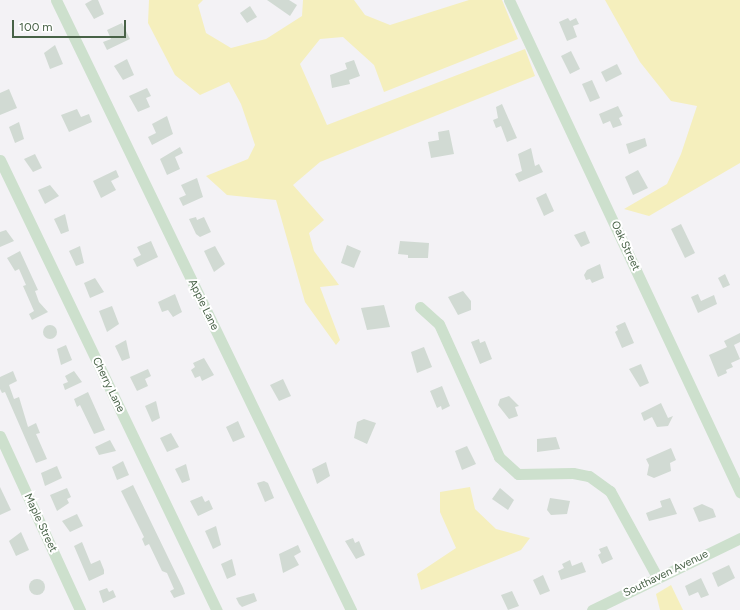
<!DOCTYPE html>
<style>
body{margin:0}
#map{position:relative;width:740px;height:610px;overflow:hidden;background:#f3f2f5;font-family:Figtree,sans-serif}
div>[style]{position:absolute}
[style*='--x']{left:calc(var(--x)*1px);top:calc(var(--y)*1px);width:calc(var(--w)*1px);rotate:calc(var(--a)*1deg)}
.green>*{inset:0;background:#f5efbd}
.building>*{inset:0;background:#d1dad3}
.round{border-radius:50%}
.minor>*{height:11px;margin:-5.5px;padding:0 5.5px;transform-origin:5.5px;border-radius:5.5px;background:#cde0cd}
span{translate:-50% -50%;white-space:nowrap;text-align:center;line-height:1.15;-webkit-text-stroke:4px #fff;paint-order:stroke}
.street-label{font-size:11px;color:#486247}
.scale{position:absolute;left:12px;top:20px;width:114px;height:18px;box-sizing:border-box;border:2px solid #486247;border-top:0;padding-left:5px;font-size:12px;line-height:14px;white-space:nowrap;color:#486247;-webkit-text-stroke:3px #fff;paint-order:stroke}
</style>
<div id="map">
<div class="green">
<i style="clip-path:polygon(149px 0,203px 0,198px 5px,206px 33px,231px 48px,266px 39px,302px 16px,303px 0,354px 0,365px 15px,390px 25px,469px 0,502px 0,518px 39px,384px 92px,374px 65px,343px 37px,320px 39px,300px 64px,327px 125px,525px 49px,535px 76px,320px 162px,293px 185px,324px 220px,309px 233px,314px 251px,339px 285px,320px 287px,340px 340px,336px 345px,305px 302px,276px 200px,227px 195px,206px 176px,248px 159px,255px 145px,241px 104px,229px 82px,200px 95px,175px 75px,148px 23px)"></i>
<i style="clip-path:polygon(605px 0,740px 0,740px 163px,649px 216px,624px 209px,667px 184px,681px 154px,697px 106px,671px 101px,640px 62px)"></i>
<i style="clip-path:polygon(470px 487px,475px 509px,496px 529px,530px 538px,521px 550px,421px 590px,417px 574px,456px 548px,440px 512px,440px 492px)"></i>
<i style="clip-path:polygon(671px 585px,683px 610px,660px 610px,656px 594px)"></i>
</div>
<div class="building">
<i style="clip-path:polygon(92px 0,98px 0,104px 14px,94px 19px,85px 4px)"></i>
<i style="clip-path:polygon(267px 0,289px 0,297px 5px,290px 16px)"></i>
<i style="clip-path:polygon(250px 6px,257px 17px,247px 23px,240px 13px)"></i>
<i style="clip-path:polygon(568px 18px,570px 21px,576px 18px,579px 24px,573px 26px,577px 37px,567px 41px,559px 22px)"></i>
<i style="clip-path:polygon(122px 23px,130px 39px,107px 50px,103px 42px,111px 39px,107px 30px)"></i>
<i style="clip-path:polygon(55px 45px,63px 64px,50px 69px,44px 53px)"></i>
<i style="clip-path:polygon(571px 51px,580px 69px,570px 74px,561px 56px)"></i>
<i style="clip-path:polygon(127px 59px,134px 75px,123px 80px,114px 66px)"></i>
<i style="clip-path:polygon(354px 60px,360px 76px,349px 80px,350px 84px,332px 88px,330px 75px,347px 69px,345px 63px)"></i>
<i style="clip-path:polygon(617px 64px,622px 74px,606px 82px,601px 72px)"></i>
<i style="clip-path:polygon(592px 80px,600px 98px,590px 102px,582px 84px)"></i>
<i style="clip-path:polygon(147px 88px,151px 96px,146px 98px,150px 107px,138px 112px,129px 96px)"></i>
<i style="clip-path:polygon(9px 89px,17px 108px,0 115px,0 93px)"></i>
<i style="clip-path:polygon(502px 104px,517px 138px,507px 142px,501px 126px,496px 128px,493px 120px,498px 118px,496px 107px)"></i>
<i style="clip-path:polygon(618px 106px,623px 116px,619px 118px,622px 125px,613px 128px,610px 121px,603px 124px,599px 114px)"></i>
<i style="clip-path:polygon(77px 109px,81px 117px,89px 114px,92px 122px,69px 132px,61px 115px)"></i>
<i style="clip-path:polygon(167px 116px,173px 134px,152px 145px,148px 137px,156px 133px,152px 124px)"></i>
<i style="clip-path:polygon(19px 122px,24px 139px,15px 143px,9px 127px)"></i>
<i style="clip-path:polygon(449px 130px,454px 154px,431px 158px,428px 142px,439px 140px,438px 132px)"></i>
<i style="clip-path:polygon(645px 138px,647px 146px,629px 154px,626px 144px)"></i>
<i style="clip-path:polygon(180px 147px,183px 153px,175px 157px,180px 169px,167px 175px,160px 159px)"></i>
<i style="clip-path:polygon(531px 148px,535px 166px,539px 164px,543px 172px,519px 182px,515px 174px,522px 171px,518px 154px)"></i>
<i style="clip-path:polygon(35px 154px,42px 168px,33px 172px,24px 159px)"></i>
<i style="clip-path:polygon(116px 170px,119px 177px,111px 181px,116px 190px,101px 198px,93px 181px)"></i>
<i style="clip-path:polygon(638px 170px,648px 188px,633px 195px,625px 177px)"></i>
<i style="clip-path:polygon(197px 178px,203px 197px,183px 206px,179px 198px,186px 195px,181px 185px)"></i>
<i style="clip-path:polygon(50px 185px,59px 196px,45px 204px,38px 190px)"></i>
<i style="clip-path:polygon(546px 193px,554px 211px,544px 216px,536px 198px)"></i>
<i style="clip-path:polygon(65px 214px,69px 231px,61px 234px,54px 219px)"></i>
<i style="clip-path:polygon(196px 217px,197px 220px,204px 217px,211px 232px,200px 237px,196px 234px,189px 219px)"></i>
<i style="clip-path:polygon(681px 224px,695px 253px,685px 258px,671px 229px)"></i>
<i style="clip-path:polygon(6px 230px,14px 241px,0 247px,0 232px)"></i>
<i style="clip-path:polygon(585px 231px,590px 243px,581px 247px,574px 235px)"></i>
<i style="clip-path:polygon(151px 241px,158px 257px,137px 267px,133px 259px,141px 255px,137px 247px)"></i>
<i style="clip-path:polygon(400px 241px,429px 243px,428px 258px,408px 258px,408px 255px,398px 254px)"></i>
<i style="clip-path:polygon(347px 245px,361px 251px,354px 268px,341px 263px)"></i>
<i style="clip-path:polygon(80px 246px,84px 263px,76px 266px,69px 251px)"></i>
<i style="clip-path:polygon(215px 246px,225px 264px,214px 272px,204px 251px)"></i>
<i style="clip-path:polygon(20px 251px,38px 290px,35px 291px,39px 302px,48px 312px,32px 320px,29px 314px,34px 311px,23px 286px,26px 285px,19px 269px,15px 271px,7px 258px)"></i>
<i style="clip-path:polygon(600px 264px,604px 278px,592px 283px,590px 279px,586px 280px,584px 275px,587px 270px)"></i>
<i style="clip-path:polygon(725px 274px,730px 285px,723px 288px,718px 278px)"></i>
<i style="clip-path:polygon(95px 278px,104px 292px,90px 298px,84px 283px)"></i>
<i style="clip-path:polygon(463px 291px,471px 301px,471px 310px,458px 315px,448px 297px)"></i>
<i style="clip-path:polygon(175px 294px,182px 312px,173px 317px,168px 310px,162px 312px,158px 302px)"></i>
<i style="clip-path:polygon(698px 294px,701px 301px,714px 295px,717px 304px,698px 313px,691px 297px)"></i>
<i style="clip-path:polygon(384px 305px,390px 327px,367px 330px,361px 308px)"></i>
<i style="clip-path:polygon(112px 306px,119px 324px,107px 332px,99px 311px)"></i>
<i style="clip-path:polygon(625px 322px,634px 343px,622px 348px,615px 332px,618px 330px,616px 326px)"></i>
<i class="round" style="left:43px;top:325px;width:14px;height:14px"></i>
<i style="clip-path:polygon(740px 333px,740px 342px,734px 345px,740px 359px,731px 363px,733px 367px,726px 370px,727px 373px,718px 377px,709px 355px,727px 347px,724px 341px)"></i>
<i style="clip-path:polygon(479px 339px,480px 343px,485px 341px,492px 359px,480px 364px,471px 342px)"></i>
<i style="clip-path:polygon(126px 340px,130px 358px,122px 361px,115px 346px)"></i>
<i style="clip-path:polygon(66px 345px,72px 360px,61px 365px,57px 349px)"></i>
<i style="clip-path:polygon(424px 347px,432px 367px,417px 373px,411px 352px)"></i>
<i style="clip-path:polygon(204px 358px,214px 375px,202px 381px,200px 376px,195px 378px,191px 370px,195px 367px,193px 363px)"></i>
<i style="clip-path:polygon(641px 364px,649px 383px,640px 387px,629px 369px)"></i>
<i style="clip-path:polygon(148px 369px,151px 376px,145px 379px,148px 386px,137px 391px,130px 377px)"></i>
<i style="clip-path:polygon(13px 371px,17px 381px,9px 385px,14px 399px,19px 397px,28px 427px,36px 423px,40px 433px,36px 434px,47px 459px,36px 463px,5px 392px,2px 393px,0 389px,0 377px)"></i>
<i style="clip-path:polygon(74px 371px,82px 382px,65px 390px,63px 384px,68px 382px,65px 376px)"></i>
<i style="clip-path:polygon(283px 379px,291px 396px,279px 401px,270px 385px)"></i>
<i style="clip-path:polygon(442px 386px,450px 406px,442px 410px,441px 406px,437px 408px,430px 391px)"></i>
<i style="clip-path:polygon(88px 392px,105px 430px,94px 434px,80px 405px,77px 407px,74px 399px)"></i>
<i style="clip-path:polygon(509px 396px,519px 406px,515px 407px,518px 416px,509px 419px,498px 405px,500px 399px)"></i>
<i style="clip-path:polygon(156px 401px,160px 418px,152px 422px,145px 406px)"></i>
<i style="clip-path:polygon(661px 403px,668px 418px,673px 416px,668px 426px,657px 427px,652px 417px,644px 421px,641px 413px)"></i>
<i style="clip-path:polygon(364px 419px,376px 423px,367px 444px,354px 438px,357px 422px)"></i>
<i style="clip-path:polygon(238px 421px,245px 437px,233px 442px,226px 427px)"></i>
<i style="clip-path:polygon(171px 433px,179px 447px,167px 452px,160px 438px)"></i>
<i style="clip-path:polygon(556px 437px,560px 449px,537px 452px,537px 439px)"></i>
<i style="clip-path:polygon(110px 440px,116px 451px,99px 455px,95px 447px)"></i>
<i style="clip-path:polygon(467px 446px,476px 464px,462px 470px,455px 451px)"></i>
<i style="clip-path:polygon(671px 448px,676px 460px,670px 463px,671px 471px,654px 478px,647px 475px,649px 465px,646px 459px)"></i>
<i style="clip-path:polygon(123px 461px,129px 475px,117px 480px,112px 467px)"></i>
<i style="clip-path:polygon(326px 462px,330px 476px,317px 484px,312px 469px)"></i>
<i style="clip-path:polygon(186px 464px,190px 480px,182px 483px,175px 469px)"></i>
<i style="clip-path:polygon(57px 466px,62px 478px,45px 486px,41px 473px)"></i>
<i style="clip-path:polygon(264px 481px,268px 483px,274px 498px,265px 502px,257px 483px)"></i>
<i style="clip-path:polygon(133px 485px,183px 588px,185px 594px,174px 598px,170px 591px,174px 589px,167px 573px,162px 571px,149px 544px,145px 546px,142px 539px,144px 537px,121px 491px)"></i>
<i style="clip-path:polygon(0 487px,11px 510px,0 515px)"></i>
<i style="clip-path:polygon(67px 488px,71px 497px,67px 499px,69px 503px,57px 511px,50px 495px)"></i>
<i style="clip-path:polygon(500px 488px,514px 500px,508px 510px,492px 499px)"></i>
<i style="clip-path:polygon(202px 496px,205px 502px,209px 500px,213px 509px,198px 516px,190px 501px)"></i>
<i style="clip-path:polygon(550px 498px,570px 501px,567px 514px,551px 515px,547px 510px)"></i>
<i style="clip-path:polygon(670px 498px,677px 514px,649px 521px,646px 513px,662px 507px,660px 501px)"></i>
<i style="clip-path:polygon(702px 504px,713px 509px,716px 517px,699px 522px,693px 508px)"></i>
<i style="clip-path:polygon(77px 514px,83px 526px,70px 532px,62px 521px)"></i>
<i style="clip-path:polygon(216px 526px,221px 545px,213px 549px,205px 531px)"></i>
<i style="clip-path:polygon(21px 532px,29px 550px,16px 556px,9px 541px)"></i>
<i style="clip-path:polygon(353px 538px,355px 543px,359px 541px,365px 555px,356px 559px,345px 541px)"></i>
<i style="clip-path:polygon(82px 542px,91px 564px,100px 560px,104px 570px,104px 574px,89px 581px,74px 546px)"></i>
<i style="clip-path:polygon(298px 545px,301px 552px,294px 556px,299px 565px,283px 573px,279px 554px)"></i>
<i style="clip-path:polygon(607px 546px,613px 559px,602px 564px,598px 555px,601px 553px,599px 549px)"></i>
<i style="clip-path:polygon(232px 559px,236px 575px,227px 579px,221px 564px)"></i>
<i style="clip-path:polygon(570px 560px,572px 566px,582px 562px,586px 572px,561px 580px,558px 571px,564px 568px,562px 564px)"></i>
<i style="clip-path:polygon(729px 565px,735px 578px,718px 587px,712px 573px)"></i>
<i style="clip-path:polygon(543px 575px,550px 591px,540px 595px,533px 580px)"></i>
<i style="clip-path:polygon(701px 578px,709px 595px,701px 598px,698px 592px,689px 596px,685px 586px)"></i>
<i class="round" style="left:29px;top:579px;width:16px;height:16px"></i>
<i style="clip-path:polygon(107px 588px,109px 592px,113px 590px,116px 597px,103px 603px,99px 591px)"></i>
<i style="clip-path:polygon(512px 591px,519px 606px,508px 610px,501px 595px)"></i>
<i style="clip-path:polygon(254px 593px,257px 601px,242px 607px,239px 604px,236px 598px)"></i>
</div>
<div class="minor">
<i style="--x:56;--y:0;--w:678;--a:64.19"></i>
<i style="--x:509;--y:0;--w:544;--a:64.85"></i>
<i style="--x:0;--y:160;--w:500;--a:64.3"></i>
<i style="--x:420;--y:307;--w:25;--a:42"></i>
<i style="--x:439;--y:324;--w:146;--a:65.7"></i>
<i style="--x:499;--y:457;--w:25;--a:42"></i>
<i style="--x:518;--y:474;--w:55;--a:-1"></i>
<i style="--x:573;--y:473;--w:16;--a:11"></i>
<i style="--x:589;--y:476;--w:26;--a:36"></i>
<i style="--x:610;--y:491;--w:98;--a:61.3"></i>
<i style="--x:0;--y:436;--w:192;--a:65.3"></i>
<i style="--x:592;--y:610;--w:165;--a:-25.9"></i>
</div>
<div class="street-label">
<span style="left:625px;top:246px;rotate:65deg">Oak Street</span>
<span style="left:203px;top:305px;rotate:64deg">Apple Lane</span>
<span style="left:108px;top:385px;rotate:64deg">Cherry Lane</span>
<span style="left:40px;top:523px;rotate:65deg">Maple Street</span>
<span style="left:666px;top:574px;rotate:-26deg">Southaven Avenue</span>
</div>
<div class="scale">100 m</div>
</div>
